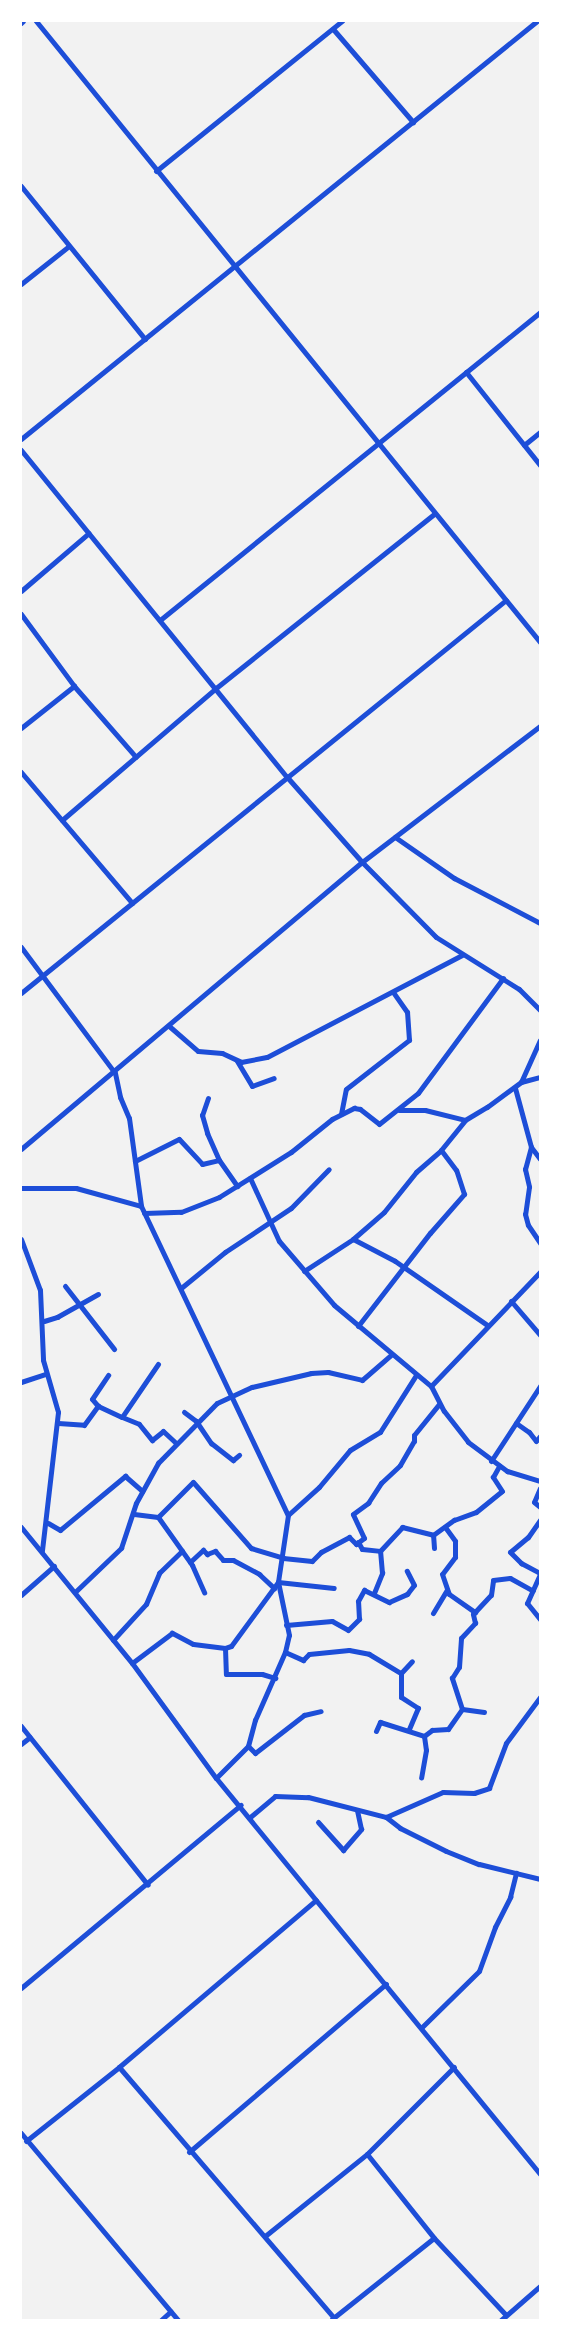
<!DOCTYPE html>
<style>
body{margin:0}
#map{position:relative;width:561px;height:2341px;overflow:hidden;background:#f2f2f2;font-family:"Sofia Sans Condensed",sans-serif}
div>[style]{position:absolute}
[style*='--x']{left:calc(var(--x)*1px);top:calc(var(--y)*1px);width:calc(var(--w)*1px);rotate:calc(var(--a)*1deg)}
.minor>*{height:5px;margin:-2.5px;padding:0 2.5px;transform-origin:2.5px;border-radius:2.5px;background:#1d4ed8}
span{translate:-50% -50%;white-space:nowrap;text-align:center;line-height:1.15;-webkit-text-stroke:4.5px #fff;paint-order:stroke}
.frame{position:absolute;inset:0;border:22px solid #fff;pointer-events:none}
</style>
<div id="map">
<div class="minor">
<i style="--x:36;--y:21;--w:800;--a:50.94"></i>
<i style="--x:21;--y:23;--w:3;--a:-45"></i>
<i style="--x:333;--y:29;--w:123;--a:49.3"></i>
<i style="--x:156;--y:171;--w:239;--a:-38.9"></i>
<i style="--x:21;--y:186;--w:197;--a:51"></i>
<i style="--x:21;--y:284;--w:61;--a:-38.4"></i>
<i style="--x:466;--y:372;--w:119;--a:51.5"></i>
<i style="--x:21;--y:439;--w:664;--a:-39.01"></i>
<i style="--x:524;--y:445;--w:21;--a:-39"></i>
<i style="--x:21;--y:450;--w:422;--a:50.9"></i>
<i style="--x:287;--y:777;--w:113;--a:48.6"></i>
<i style="--x:362;--y:862;--w:105;--a:45.4"></i>
<i style="--x:436;--y:937;--w:98;--a:32.1"></i>
<i style="--x:519;--y:989;--w:30;--a:45"></i>
<i style="--x:21;--y:591;--w:89;--a:-40.5"></i>
<i style="--x:21;--y:614;--w:89;--a:53.6"></i>
<i style="--x:74;--y:686;--w:94;--a:48.9"></i>
<i style="--x:160;--y:620;--w:489;--a:-39"></i>
<i style="--x:21;--y:728;--w:68;--a:-38.4"></i>
<i style="--x:21;--y:772;--w:172;--a:49.7"></i>
<i style="--x:62;--y:820;--w:203;--a:-40.6"></i>
<i style="--x:216;--y:688;--w:279;--a:-38.6"></i>
<i style="--x:395;--y:837;--w:72;--a:34.8"></i>
<i style="--x:454;--y:878;--w:97;--a:27.6"></i>
<i style="--x:21;--y:947;--w:157;--a:53.3"></i>
<i style="--x:115;--y:1073;--w:25;--a:78"></i>
<i style="--x:120;--y:1097;--w:23;--a:67"></i>
<i style="--x:129;--y:1118;--w:89;--a:82.2"></i>
<i style="--x:141;--y:1206;--w:342;--a:64.6"></i>
<i style="--x:288;--y:1515;--w:68;--a:98.5"></i>
<i style="--x:278;--y:1582;--w:79;--a:126.3"></i>
<i style="--x:231;--y:1646;--w:6;--a:162"></i>
<i style="--x:225;--y:1648;--w:32;--a:-173"></i>
<i style="--x:193;--y:1644;--w:24;--a:-152"></i>
<i style="--x:172;--y:1633;--w:50;--a:143.1"></i>
<i style="--x:21;--y:993;--w:624;--a:-39.02"></i>
<i style="--x:169;--y:1026;--w:38;--a:41"></i>
<i style="--x:198;--y:1051;--w:24;--a:5"></i>
<i style="--x:222;--y:1053;--w:21;--a:25"></i>
<i style="--x:241;--y:1062;--w:26;--a:-11"></i>
<i style="--x:267;--y:1057;--w:220;--a:-27.6"></i>
<i style="--x:237;--y:1061;--w:29;--a:59"></i>
<i style="--x:252;--y:1086;--w:23;--a:-20"></i>
<i style="--x:521;--y:1082;--w:46;--a:-65.7"></i>
<i style="--x:515;--y:1088;--w:61;--a:74.8"></i>
<i style="--x:531;--y:1147;--w:15;--a:53"></i>
<i style="--x:208;--y:1098;--w:18;--a:109"></i>
<i style="--x:202;--y:1115;--w:19;--a:74"></i>
<i style="--x:207;--y:1133;--w:30;--a:66"></i>
<i style="--x:219;--y:1160;--w:32;--a:55"></i>
<i style="--x:399;--y:1110;--w:26;--a:0"></i>
<i style="--x:425;--y:1110;--w:41;--a:14"></i>
<i style="--x:465;--y:1120;--w:26;--a:-31"></i>
<i style="--x:487;--y:1107;--w:42;--a:-36.3"></i>
<i style="--x:521;--y:1082;--w:20;--a:-15"></i>
<i style="--x:341;--y:1114;--w:25;--a:-79"></i>
<i style="--x:346;--y:1089;--w:80;--a:-37.9"></i>
<i style="--x:409;--y:1040;--w:28;--a:-94"></i>
<i style="--x:407;--y:1012;--w:24;--a:-125"></i>
<i style="--x:531;--y:1147;--w:23;--a:105"></i>
<i style="--x:525;--y:1169;--w:18;--a:77"></i>
<i style="--x:529;--y:1187;--w:27;--a:98"></i>
<i style="--x:525;--y:1214;--w:11;--a:75"></i>
<i style="--x:528;--y:1225;--w:22;--a:56"></i>
<i style="--x:21;--y:1149;--w:446;--a:-40.1"></i>
<i style="--x:362;--y:862;--w:224;--a:-37.4"></i>
<i style="--x:135;--y:1161;--w:49;--a:-26.6"></i>
<i style="--x:179;--y:1139;--w:34;--a:47"></i>
<i style="--x:202;--y:1164;--w:17;--a:-13"></i>
<i style="--x:250;--y:1178;--w:69;--a:65.3"></i>
<i style="--x:279;--y:1241;--w:84;--a:49.3"></i>
<i style="--x:334;--y:1305;--w:126;--a:39.9"></i>
<i style="--x:431;--y:1386;--w:28;--a:63"></i>
<i style="--x:444;--y:1411;--w:39;--a:52"></i>
<i style="--x:468;--y:1442;--w:49;--a:36.6"></i>
<i style="--x:507;--y:1471;--w:34;--a:17"></i>
<i style="--x:21;--y:1188;--w:55;--a:0"></i>
<i style="--x:76;--y:1188;--w:67;--a:15.5"></i>
<i style="--x:144;--y:1213;--w:37;--a:-2"></i>
<i style="--x:181;--y:1212;--w:41;--a:-21.5"></i>
<i style="--x:219;--y:1197;--w:85;--a:-32"></i>
<i style="--x:291;--y:1152;--w:53;--a:-38.8"></i>
<i style="--x:332;--y:1119;--w:25;--a:-27"></i>
<i style="--x:354;--y:1108;--w:6;--a:9"></i>
<i style="--x:360;--y:1109;--w:24;--a:38"></i>
<i style="--x:379;--y:1124;--w:50;--a:-38.5"></i>
<i style="--x:418;--y:1093;--w:143;--a:-53.5"></i>
<i style="--x:21;--y:1239;--w:54;--a:69.6"></i>
<i style="--x:40;--y:1290;--w:70;--a:87.5"></i>
<i style="--x:43;--y:1360;--w:54;--a:73.9"></i>
<i style="--x:58;--y:1412;--w:140;--a:96.6"></i>
<i style="--x:353;--y:1239;--w:41;--a:-41.1"></i>
<i style="--x:384;--y:1212;--w:51;--a:-51.3"></i>
<i style="--x:416;--y:1172;--w:33;--a:-41"></i>
<i style="--x:441;--y:1150;--w:38;--a:-51"></i>
<i style="--x:304;--y:1271;--w:59;--a:-33.1"></i>
<i style="--x:353;--y:1239;--w:47;--a:27.6"></i>
<i style="--x:395;--y:1261;--w:112;--a:34.8"></i>
<i style="--x:65;--y:1286;--w:80;--a:52.1"></i>
<i style="--x:181;--y:1288;--w:57;--a:-39.3"></i>
<i style="--x:225;--y:1252;--w:79;--a:-33.7"></i>
<i style="--x:291;--y:1208;--w:54;--a:-45.7"></i>
<i style="--x:511;--y:1301;--w:45;--a:49.5"></i>
<i style="--x:44;--y:1321;--w:14;--a:-17"></i>
<i style="--x:57;--y:1317;--w:47;--a:-29.3"></i>
<i style="--x:358;--y:1326;--w:118;--a:-52.3"></i>
<i style="--x:430;--y:1233;--w:52;--a:-48.9"></i>
<i style="--x:464;--y:1194;--w:25;--a:-108"></i>
<i style="--x:456;--y:1170;--w:25;--a:-127"></i>
<i style="--x:158;--y:1364;--w:64;--a:124.2"></i>
<i style="--x:122;--y:1417;--w:18;--a:22"></i>
<i style="--x:139;--y:1424;--w:21;--a:51"></i>
<i style="--x:152;--y:1440;--w:14;--a:-39"></i>
<i style="--x:163;--y:1431;--w:18;--a:43"></i>
<i style="--x:21;--y:1382;--w:26;--a:-18"></i>
<i style="--x:431;--y:1386;--w:158;--a:-46.3"></i>
<i style="--x:98;--y:1406;--w:9;--a:-131"></i>
<i style="--x:92;--y:1399;--w:29;--a:-56"></i>
<i style="--x:184;--y:1412;--w:15;--a:37"></i>
<i style="--x:196;--y:1421;--w:27;--a:56"></i>
<i style="--x:211;--y:1443;--w:28;--a:38"></i>
<i style="--x:233;--y:1460;--w:8;--a:-40"></i>
<i style="--x:58;--y:1423;--w:26;--a:4"></i>
<i style="--x:84;--y:1425;--w:24;--a:-54"></i>
<i style="--x:98;--y:1406;--w:26;--a:25"></i>
<i style="--x:516;--y:1423;--w:16;--a:35"></i>
<i style="--x:529;--y:1432;--w:11;--a:52"></i>
<i style="--x:536;--y:1441;--w:6;--a:-51"></i>
<i style="--x:491;--y:1461;--w:90;--a:-56.8"></i>
<i style="--x:540;--y:1488;--w:15;--a:113"></i>
<i style="--x:534;--y:1502;--w:8;--a:40"></i>
<i style="--x:134;--y:1514;--w:24;--a:7"></i>
<i style="--x:158;--y:1517;--w:59;--a:54.7"></i>
<i style="--x:192;--y:1565;--w:30;--a:66"></i>
<i style="--x:288;--y:1515;--w:42;--a:-42.1"></i>
<i style="--x:319;--y:1487;--w:48;--a:-50"></i>
<i style="--x:350;--y:1450;--w:35;--a:-31"></i>
<i style="--x:380;--y:1432;--w:67;--a:-57.7"></i>
<i style="--x:158;--y:1517;--w:49;--a:-45"></i>
<i style="--x:193;--y:1482;--w:88;--a:48.7"></i>
<i style="--x:251;--y:1548;--w:34;--a:17"></i>
<i style="--x:283;--y:1558;--w:29;--a:6"></i>
<i style="--x:312;--y:1561;--w:13;--a:-45"></i>
<i style="--x:321;--y:1552;--w:32;--a:-28"></i>
<i style="--x:349;--y:1537;--w:10;--a:45"></i>
<i style="--x:356;--y:1544;--w:10;--a:-37"></i>
<i style="--x:364;--y:1538;--w:26;--a:-115"></i>
<i style="--x:353;--y:1514;--w:19;--a:-36"></i>
<i style="--x:368;--y:1503;--w:24;--a:-57"></i>
<i style="--x:381;--y:1483;--w:26;--a:-43"></i>
<i style="--x:400;--y:1465;--w:28;--a:-60"></i>
<i style="--x:414;--y:1441;--w:6;--a:-90"></i>
<i style="--x:414;--y:1435;--w:40;--a:-51"></i>
<i style="--x:540;--y:1520;--w:21;--a:125"></i>
<i style="--x:528;--y:1537;--w:23;--a:140"></i>
<i style="--x:510;--y:1552;--w:16;--a:45"></i>
<i style="--x:521;--y:1563;--w:21;--a:28"></i>
<i style="--x:48;--y:1523;--w:14;--a:30"></i>
<i style="--x:60;--y:1530;--w:85;--a:-39.7"></i>
<i style="--x:125;--y:1476;--w:23;--a:41"></i>
<i style="--x:21;--y:1527;--w:176;--a:50.8"></i>
<i style="--x:132;--y:1663;--w:142;--a:53.9"></i>
<i style="--x:216;--y:1778;--w:512;--a:50.71"></i>
<i style="--x:445;--y:1527;--w:17;--a:54"></i>
<i style="--x:455;--y:1541;--w:16;--a:90"></i>
<i style="--x:455;--y:1557;--w:21;--a:127"></i>
<i style="--x:442;--y:1574;--w:21;--a:71"></i>
<i style="--x:449;--y:1594;--w:32;--a:35"></i>
<i style="--x:358;--y:1542;--w:8;--a:60"></i>
<i style="--x:362;--y:1549;--w:18;--a:6"></i>
<i style="--x:380;--y:1551;--w:33;--a:-47"></i>
<i style="--x:402;--y:1527;--w:32;--a:14"></i>
<i style="--x:434;--y:1548;--w:13;--a:-94"></i>
<i style="--x:433;--y:1535;--w:26;--a:-36"></i>
<i style="--x:454;--y:1520;--w:23;--a:-20"></i>
<i style="--x:476;--y:1512;--w:33;--a:-39"></i>
<i style="--x:502;--y:1491;--w:17;--a:-123"></i>
<i style="--x:493;--y:1477;--w:13;--a:-61"></i>
<i style="--x:190;--y:1562;--w:18;--a:-43"></i>
<i style="--x:203;--y:1550;--w:6;--a:45"></i>
<i style="--x:207;--y:1554;--w:9;--a:-21"></i>
<i style="--x:215;--y:1551;--w:12;--a:48"></i>
<i style="--x:223;--y:1560;--w:10;--a:0"></i>
<i style="--x:233;--y:1560;--w:30;--a:28"></i>
<i style="--x:259;--y:1574;--w:21;--a:43"></i>
<i style="--x:540;--y:1574;--w:32;--a:114"></i>
<i style="--x:527;--y:1603;--w:21;--a:51"></i>
<i style="--x:75;--y:1592;--w:64;--a:-43.7"></i>
<i style="--x:121;--y:1548;--w:47;--a:-71.6"></i>
<i style="--x:136;--y:1503;--w:46;--a:-61.2"></i>
<i style="--x:158;--y:1463;--w:84;--a:-45.5"></i>
<i style="--x:217;--y:1403;--w:38;--a:-25"></i>
<i style="--x:252;--y:1387;--w:61;--a:-13.3"></i>
<i style="--x:311;--y:1373;--w:17;--a:-3"></i>
<i style="--x:328;--y:1372;--w:35;--a:13"></i>
<i style="--x:362;--y:1380;--w:38;--a:-41"></i>
<i style="--x:374;--y:1593;--w:22;--a:-68"></i>
<i style="--x:382;--y:1573;--w:22;--a:-95"></i>
<i style="--x:21;--y:1595;--w:44;--a:-41.3"></i>
<i style="--x:433;--y:1613;--w:27;--a:-59"></i>
<i style="--x:286;--y:1625;--w:46;--a:-5"></i>
<i style="--x:332;--y:1621;--w:18;--a:29"></i>
<i style="--x:348;--y:1630;--w:16;--a:-45"></i>
<i style="--x:359;--y:1619;--w:18;--a:-93"></i>
<i style="--x:358;--y:1601;--w:13;--a:-61"></i>
<i style="--x:364;--y:1590;--w:28;--a:26"></i>
<i style="--x:389;--y:1602;--w:20;--a:-24"></i>
<i style="--x:407;--y:1594;--w:11;--a:-52"></i>
<i style="--x:414;--y:1585;--w:16;--a:-117"></i>
<i style="--x:113;--y:1640;--w:49;--a:-47.5"></i>
<i style="--x:146;--y:1604;--w:34;--a:-67"></i>
<i style="--x:159;--y:1573;--w:32;--a:-44"></i>
<i style="--x:225;--y:1648;--w:26;--a:88"></i>
<i style="--x:226;--y:1674;--w:36;--a:0"></i>
<i style="--x:262;--y:1674;--w:14;--a:17"></i>
<i style="--x:285;--y:1652;--w:20;--a:24"></i>
<i style="--x:303;--y:1660;--w:8;--a:-45"></i>
<i style="--x:309;--y:1654;--w:40;--a:-5.7"></i>
<i style="--x:349;--y:1650;--w:20;--a:11"></i>
<i style="--x:369;--y:1654;--w:37;--a:31"></i>
<i style="--x:484;--y:1712;--w:22;--a:-172"></i>
<i style="--x:462;--y:1709;--w:33;--a:-108"></i>
<i style="--x:452;--y:1678;--w:13;--a:-58"></i>
<i style="--x:459;--y:1667;--w:29;--a:-86"></i>
<i style="--x:461;--y:1638;--w:21;--a:-47"></i>
<i style="--x:475;--y:1623;--w:9;--a:-103"></i>
<i style="--x:473;--y:1614;--w:26;--a:-47"></i>
<i style="--x:491;--y:1595;--w:15;--a:-82"></i>
<i style="--x:493;--y:1580;--w:17;--a:-7"></i>
<i style="--x:510;--y:1578;--w:26;--a:29"></i>
<i style="--x:21;--y:1726;--w:203;--a:51.4"></i>
<i style="--x:409;--y:1729;--w:23;--a:-67"></i>
<i style="--x:418;--y:1708;--w:20;--a:-147"></i>
<i style="--x:401;--y:1697;--w:24;--a:-90"></i>
<i style="--x:401;--y:1673;--w:16;--a:-47"></i>
<i style="--x:376;--y:1731;--w:10;--a:-66"></i>
<i style="--x:380;--y:1722;--w:46;--a:17.7"></i>
<i style="--x:424;--y:1736;--w:14;--a:82"></i>
<i style="--x:426;--y:1750;--w:28;--a:100"></i>
<i style="--x:424;--y:1736;--w:10;--a:-37"></i>
<i style="--x:432;--y:1730;--w:16;--a:-4"></i>
<i style="--x:448;--y:1729;--w:24;--a:-55"></i>
<i style="--x:21;--y:1744;--w:11;--a:-38"></i>
<i style="--x:248;--y:1746;--w:10;--a:45"></i>
<i style="--x:255;--y:1753;--w:62;--a:-37.8"></i>
<i style="--x:304;--y:1715;--w:17;--a:-13"></i>
<i style="--x:216;--y:1778;--w:45;--a:-45"></i>
<i style="--x:248;--y:1746;--w:27;--a:-75"></i>
<i style="--x:255;--y:1720;--w:74;--a:-66.2"></i>
<i style="--x:285;--y:1652;--w:17;--a:-77"></i>
<i style="--x:289;--y:1635;--w:54;--a:-101.7"></i>
<i style="--x:278;--y:1582;--w:56;--a:6.1"></i>
<i style="--x:386;--y:1817;--w:62;--a:-23.7"></i>
<i style="--x:443;--y:1792;--w:31;--a:2"></i>
<i style="--x:474;--y:1793;--w:16;--a:-18"></i>
<i style="--x:489;--y:1788;--w:48;--a:-69.3"></i>
<i style="--x:506;--y:1743;--w:57;--a:-53.5"></i>
<i style="--x:249;--y:1818;--w:34;--a:-40"></i>
<i style="--x:275;--y:1796;--w:33;--a:2"></i>
<i style="--x:308;--y:1797;--w:81;--a:14.4"></i>
<i style="--x:386;--y:1817;--w:18;--a:38"></i>
<i style="--x:400;--y:1828;--w:51;--a:26.6"></i>
<i style="--x:446;--y:1851;--w:35;--a:22"></i>
<i style="--x:479;--y:1864;--w:63;--a:13.8"></i>
<i style="--x:318;--y:1822;--w:38;--a:48"></i>
<i style="--x:343;--y:1850;--w:28;--a:-49"></i>
<i style="--x:361;--y:1829;--w:19;--a:-102"></i>
<i style="--x:21;--y:1988;--w:286;--a:-39.8"></i>
<i style="--x:422;--y:2027;--w:80;--a:-44.5"></i>
<i style="--x:479;--y:1971;--w:47;--a:-70"></i>
<i style="--x:495;--y:1927;--w:34;--a:-63"></i>
<i style="--x:510;--y:1897;--w:25;--a:-76"></i>
<i style="--x:119;--y:2067;--w:330;--a:49.4"></i>
<i style="--x:21;--y:2133;--w:244;--a:50"></i>
<i style="--x:26;--y:2141;--w:119;--a:-38.5"></i>
<i style="--x:119;--y:2067;--w:258;--a:-40.3"></i>
<i style="--x:189;--y:2152;--w:259;--a:-40.5"></i>
<i style="--x:367;--y:2154;--w:107;--a:51.4"></i>
<i style="--x:434;--y:2238;--w:105;--a:46.9"></i>
<i style="--x:265;--y:2236;--w:131;--a:-38.8"></i>
<i style="--x:367;--y:2154;--w:123;--a:-45"></i>
<i style="--x:332;--y:2319;--w:130;--a:-38.5"></i>
<i style="--x:161;--y:2320;--w:13;--a:-42"></i>
<i style="--x:501;--y:2320;--w:52;--a:-41.1"></i>
</div>
<div class="frame"></div>
</div>
